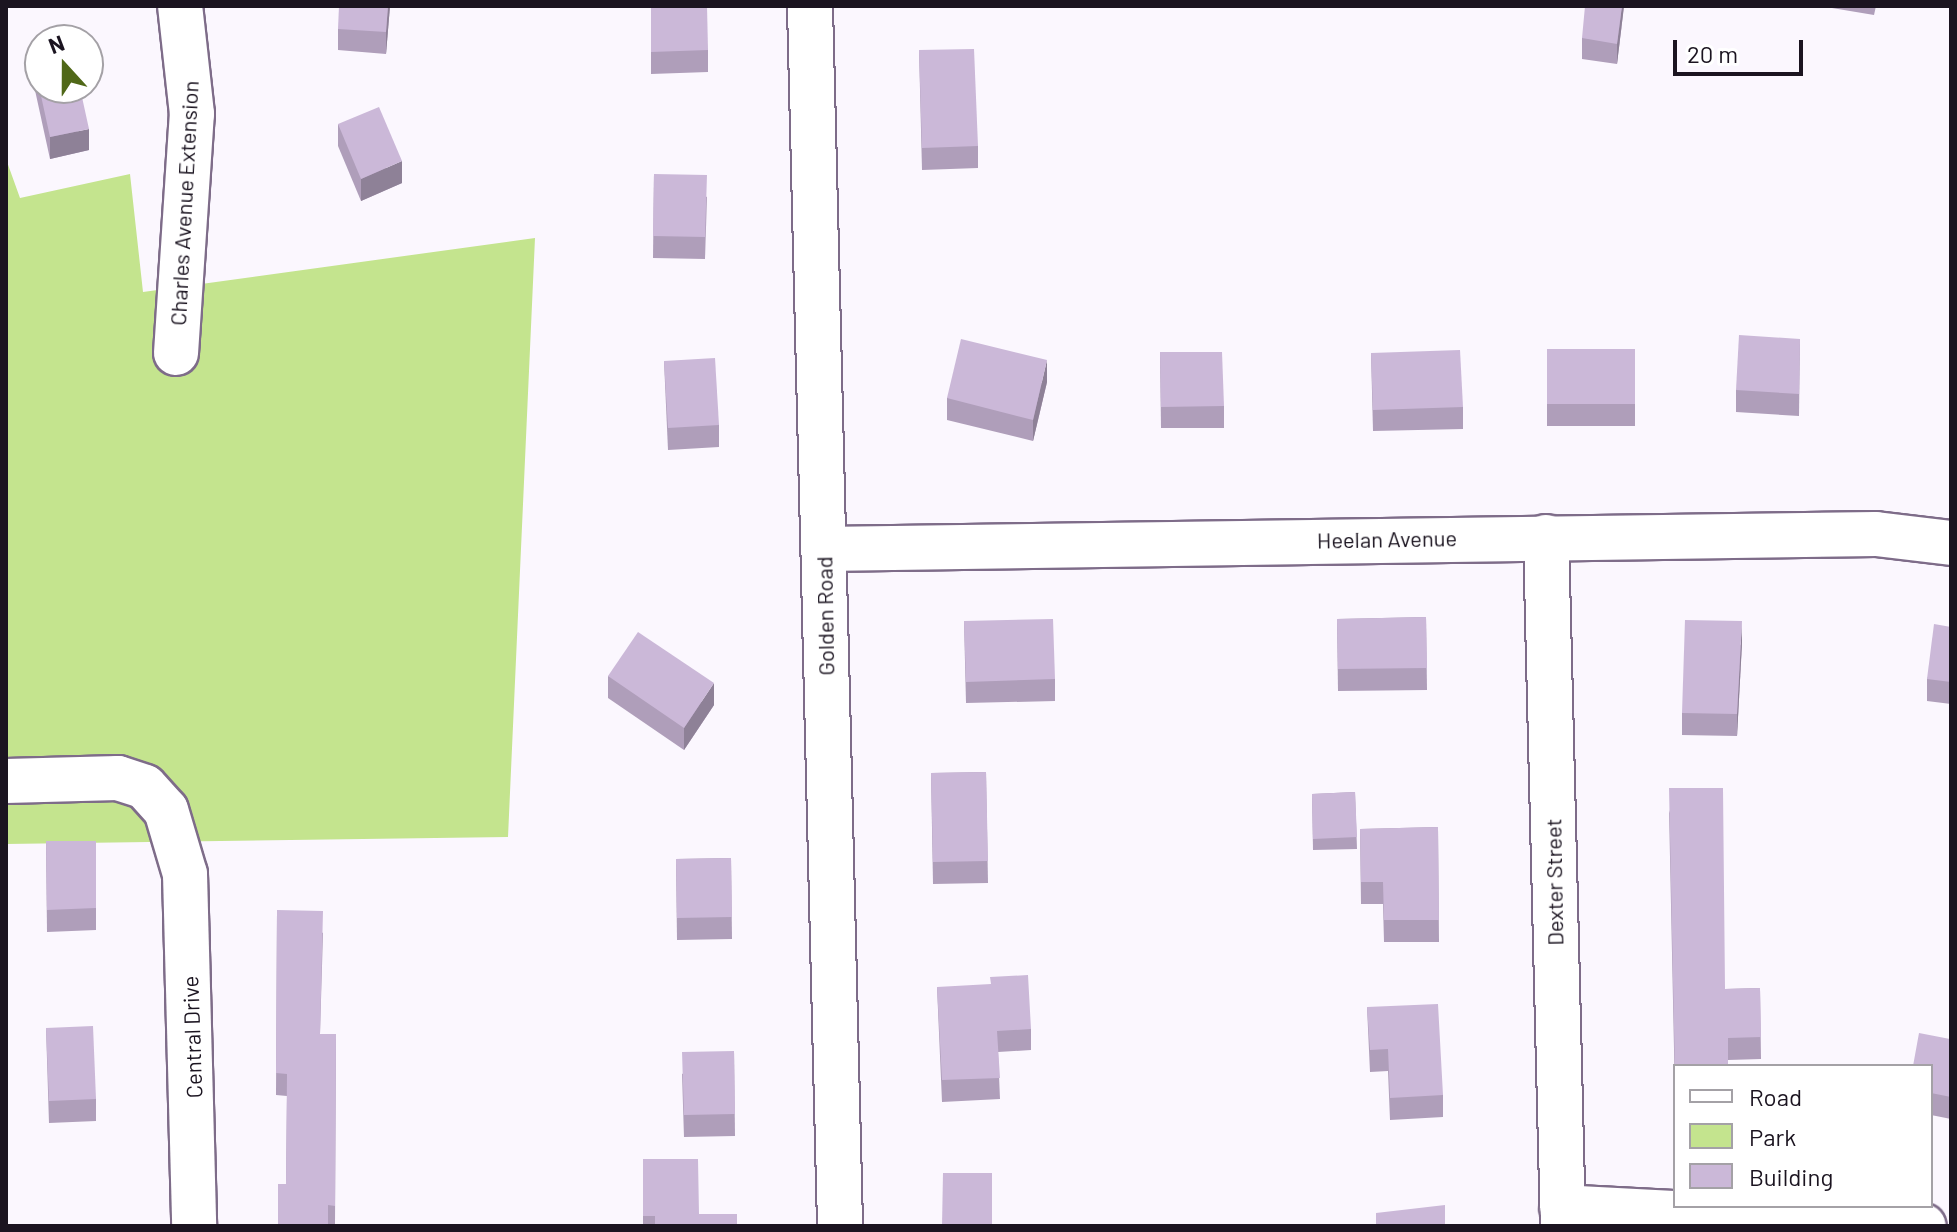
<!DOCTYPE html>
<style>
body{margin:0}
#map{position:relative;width:1957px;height:1232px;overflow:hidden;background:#fbf7fe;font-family:Barlow,sans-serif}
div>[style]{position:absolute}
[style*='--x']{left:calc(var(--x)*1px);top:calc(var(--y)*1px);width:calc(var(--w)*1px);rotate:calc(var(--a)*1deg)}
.green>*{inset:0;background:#c4e48e}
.roads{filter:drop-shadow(2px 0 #7e6c89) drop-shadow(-2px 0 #7e6c89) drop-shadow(0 2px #7e6c89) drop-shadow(0 -2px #7e6c89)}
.street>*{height:44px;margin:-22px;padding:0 22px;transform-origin:22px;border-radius:22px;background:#fff}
.wall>*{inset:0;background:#af9eba}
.shaded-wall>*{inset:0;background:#8e8197}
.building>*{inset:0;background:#cbb8d8}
span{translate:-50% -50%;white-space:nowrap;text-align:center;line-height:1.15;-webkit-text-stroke:7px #fff;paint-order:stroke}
.street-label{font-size:22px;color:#1b1420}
.frame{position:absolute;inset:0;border:8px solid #1b1420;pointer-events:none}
.legend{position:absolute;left:1673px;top:1064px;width:260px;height:144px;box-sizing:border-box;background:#fff;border:2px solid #a4a1a6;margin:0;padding:10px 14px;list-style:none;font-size:24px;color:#1b1420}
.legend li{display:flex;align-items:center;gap:16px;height:40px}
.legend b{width:40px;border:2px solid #a4a1a6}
.north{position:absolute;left:24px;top:24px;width:80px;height:80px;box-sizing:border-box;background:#fff;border:2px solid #a4a1a6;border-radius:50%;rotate:339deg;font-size:22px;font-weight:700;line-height:32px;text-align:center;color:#1b1420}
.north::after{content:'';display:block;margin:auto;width:28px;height:36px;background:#506818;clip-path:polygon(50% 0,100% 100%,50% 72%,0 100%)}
.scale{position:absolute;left:1673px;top:40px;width:130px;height:36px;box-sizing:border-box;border:4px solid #1b1420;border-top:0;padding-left:10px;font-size:24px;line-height:28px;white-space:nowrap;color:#1b1420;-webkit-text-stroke:6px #fff;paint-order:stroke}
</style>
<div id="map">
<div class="green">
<i style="clip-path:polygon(6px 159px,20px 198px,130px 174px,143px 292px,535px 238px,508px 837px,6px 844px)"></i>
</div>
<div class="roads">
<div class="street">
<i style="--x:810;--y:6;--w:1220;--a:88.59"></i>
<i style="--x:176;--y:353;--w:240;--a:-86.2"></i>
<i style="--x:192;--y:114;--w:109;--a:-96.3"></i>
<i style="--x:1546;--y:537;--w:689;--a:88.59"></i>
<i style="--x:823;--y:549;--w:1053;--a:-0.82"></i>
<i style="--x:1876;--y:534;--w:76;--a:6.8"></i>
<i style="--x:6;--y:781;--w:112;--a:-1.5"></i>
<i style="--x:118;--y:778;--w:28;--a:18"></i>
<i style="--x:145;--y:787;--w:31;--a:48"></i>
<i style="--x:166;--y:810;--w:67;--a:73.5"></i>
<i style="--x:185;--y:874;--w:352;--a:88.5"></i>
<i style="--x:1562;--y:1207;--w:362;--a:3"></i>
</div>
</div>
<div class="wall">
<i style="clip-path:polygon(390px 6px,386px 54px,338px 50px,338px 29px)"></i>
<i style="clip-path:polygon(651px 6px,708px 50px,708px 72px,651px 74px)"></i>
<i style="clip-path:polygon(1624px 6px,1617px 64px,1582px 59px,1582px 38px)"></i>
<i style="clip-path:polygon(1820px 6px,1876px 6px,1874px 15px)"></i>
<i style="clip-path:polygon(919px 50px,978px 146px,978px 168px,922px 170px)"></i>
<i style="clip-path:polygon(33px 59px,89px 150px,50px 159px,33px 81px)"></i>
<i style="clip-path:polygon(338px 124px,402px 183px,361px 201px,338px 146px)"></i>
<i style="clip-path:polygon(654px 174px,707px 197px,705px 259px,653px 258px)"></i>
<i style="clip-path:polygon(1800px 339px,1799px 416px,1736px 412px,1736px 390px)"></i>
<i style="clip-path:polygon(1547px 349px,1635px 349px,1635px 426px,1547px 426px)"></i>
<i style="clip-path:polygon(1160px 352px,1224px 406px,1224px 428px,1161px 428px)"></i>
<i style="clip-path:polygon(1371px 353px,1463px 407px,1463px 429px,1373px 431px)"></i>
<i style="clip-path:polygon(664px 361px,719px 425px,719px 447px,668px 450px)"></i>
<i style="clip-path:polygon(1047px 382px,1033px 441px,947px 420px,947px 398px)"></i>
<i style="clip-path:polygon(1426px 617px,1427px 690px,1338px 691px,1337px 619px)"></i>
<i style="clip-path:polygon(964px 621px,1055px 679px,1055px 701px,966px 703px)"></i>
<i style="clip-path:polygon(1951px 627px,1951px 704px,1927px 701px,1927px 679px)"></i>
<i style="clip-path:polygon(1742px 643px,1737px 736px,1682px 735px,1682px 713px)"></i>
<i style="clip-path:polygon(608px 676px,714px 705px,684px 750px,608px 698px)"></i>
<i style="clip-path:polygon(986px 772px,988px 883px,933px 884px,931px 773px)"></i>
<i style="clip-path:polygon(1355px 792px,1357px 849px,1313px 850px,1312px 794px)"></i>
<i style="clip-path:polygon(1669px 810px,1725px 989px,1760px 988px,1761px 1059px,1728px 1060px,1675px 1066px,1675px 1097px)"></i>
<i style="clip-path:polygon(1438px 827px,1439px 942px,1384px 942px,1383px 904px,1361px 904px,1360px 829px)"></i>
<i style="clip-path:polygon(46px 841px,96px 841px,96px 930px,47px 932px)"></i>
<i style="clip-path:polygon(731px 858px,732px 939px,677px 940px,676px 859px)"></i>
<i style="clip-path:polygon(277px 910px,323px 933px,320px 1034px,336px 1034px,335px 1226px,278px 1226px,286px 1184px,287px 1096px,276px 1095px)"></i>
<i style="clip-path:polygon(937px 987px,1031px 1029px,1031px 1050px,998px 1052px,1000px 1099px,942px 1102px)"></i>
<i style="clip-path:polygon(1367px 1007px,1443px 1095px,1443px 1117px,1390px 1120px,1388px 1071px,1370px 1072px)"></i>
<i style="clip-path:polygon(46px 1028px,96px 1099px,96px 1121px,49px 1123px)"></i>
<i style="clip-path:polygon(1951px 1035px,1951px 1119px,1931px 1115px,1931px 1066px,1950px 1039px)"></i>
<i style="clip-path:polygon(734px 1051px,735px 1136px,684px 1137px,682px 1074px)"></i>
<i style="clip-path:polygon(643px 1159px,699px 1214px,737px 1226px,643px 1226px)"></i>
</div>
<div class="shaded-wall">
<i style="clip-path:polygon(388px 6px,390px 6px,386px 54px,386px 32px)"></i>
<i style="clip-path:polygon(1622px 6px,1624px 6px,1617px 64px,1617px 44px)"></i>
<i style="clip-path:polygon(89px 129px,89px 150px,50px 159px,50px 137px)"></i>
<i style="clip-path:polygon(402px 161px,402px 183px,361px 201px,361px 179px)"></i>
<i style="clip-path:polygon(1047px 360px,1047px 382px,1033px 441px,1033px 420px)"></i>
<i style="clip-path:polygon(1742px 621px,1742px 643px,1737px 736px,1737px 714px)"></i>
<i style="clip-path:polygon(714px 683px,714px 705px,684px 750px,684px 728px)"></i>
</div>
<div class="building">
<i style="clip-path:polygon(339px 6px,388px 6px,386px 32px,338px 29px)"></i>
<i style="clip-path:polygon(651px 6px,707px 6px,708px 50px,651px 52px)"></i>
<i style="clip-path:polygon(1585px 6px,1622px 6px,1617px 44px,1582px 38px)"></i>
<i style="clip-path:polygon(974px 49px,978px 146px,922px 148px,919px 50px)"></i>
<i style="clip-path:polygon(40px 57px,40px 88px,80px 88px,89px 129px,50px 137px,33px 59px)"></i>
<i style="clip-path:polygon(379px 107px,402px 161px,361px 179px,338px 124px)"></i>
<i style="clip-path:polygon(654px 174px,707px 175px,705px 237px,653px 236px)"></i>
<i style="clip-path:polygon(1739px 335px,1800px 339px,1799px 394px,1736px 390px)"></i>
<i style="clip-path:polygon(961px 339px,1047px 360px,1033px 420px,947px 398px)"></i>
<i style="clip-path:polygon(1547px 349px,1635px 349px,1635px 404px,1547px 404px)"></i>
<i style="clip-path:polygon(1460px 350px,1463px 407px,1373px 410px,1371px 353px)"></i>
<i style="clip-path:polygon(1160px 352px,1222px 352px,1224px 406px,1161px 407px)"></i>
<i style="clip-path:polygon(715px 358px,719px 425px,668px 428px,664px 361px)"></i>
<i style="clip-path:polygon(1426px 617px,1427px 668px,1338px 669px,1337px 619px)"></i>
<i style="clip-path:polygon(1053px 619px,1055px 679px,966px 682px,964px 621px)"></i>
<i style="clip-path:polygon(1685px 620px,1742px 621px,1737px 714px,1682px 713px)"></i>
<i style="clip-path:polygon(1934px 624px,1951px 627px,1951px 682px,1927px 679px)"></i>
<i style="clip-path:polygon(638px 632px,714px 683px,684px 728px,608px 676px)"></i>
<i style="clip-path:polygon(986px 772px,988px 861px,933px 862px,931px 773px)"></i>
<i style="clip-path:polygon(1669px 788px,1723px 788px,1725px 989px,1760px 988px,1761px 1037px,1728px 1038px,1728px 1066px,1675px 1066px,1675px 1075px)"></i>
<i style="clip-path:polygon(1355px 792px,1357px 837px,1313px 839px,1312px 794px)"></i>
<i style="clip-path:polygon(1438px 827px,1439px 920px,1384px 920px,1383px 882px,1361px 882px,1360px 829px)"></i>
<i style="clip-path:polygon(46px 841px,96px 841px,96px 908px,47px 910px)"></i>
<i style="clip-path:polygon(731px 858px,732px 917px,677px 918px,676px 859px)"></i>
<i style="clip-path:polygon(277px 910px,323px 911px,320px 1034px,336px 1034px,335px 1206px,328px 1205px,328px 1226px,278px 1226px,278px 1184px,286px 1184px,287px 1074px,276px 1073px)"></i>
<i style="clip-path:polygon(1028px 975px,1031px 1029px,997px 1031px,1000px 1078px,942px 1080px,937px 987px,991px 984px,990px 977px)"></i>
<i style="clip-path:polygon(1438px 1004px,1443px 1095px,1390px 1098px,1388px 1049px,1370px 1050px,1367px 1007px)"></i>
<i style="clip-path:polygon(93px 1026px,96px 1099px,49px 1101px,46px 1028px)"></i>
<i style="clip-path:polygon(1919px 1033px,1950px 1039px,1951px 1035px,1951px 1097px,1931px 1093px,1931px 1066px,1913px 1066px)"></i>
<i style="clip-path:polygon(734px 1051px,735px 1114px,684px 1115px,682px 1052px)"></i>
<i style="clip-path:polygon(643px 1159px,698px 1159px,699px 1214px,737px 1214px,737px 1226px,655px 1226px,655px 1216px,643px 1216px)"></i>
<i style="clip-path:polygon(943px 1173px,992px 1173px,992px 1226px,942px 1226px)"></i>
<i style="clip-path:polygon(1445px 1205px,1445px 1226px,1376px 1226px,1376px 1213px)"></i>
</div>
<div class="street-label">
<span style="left:184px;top:203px;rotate:-87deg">Charles Avenue Extension</span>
<span style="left:1387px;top:539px;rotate:-1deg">Heelan Avenue</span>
<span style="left:825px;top:616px;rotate:-91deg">Golden Road</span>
<span style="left:1554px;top:882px;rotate:-91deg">Dexter Street</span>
<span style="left:192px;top:1037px;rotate:-92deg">Central Drive</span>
</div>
<div class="frame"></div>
<ul class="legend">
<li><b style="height:10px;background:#fff"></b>Road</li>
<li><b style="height:22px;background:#c4e48e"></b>Park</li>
<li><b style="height:22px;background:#cbb8d8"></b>Building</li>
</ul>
<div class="north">N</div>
<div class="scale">20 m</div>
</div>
